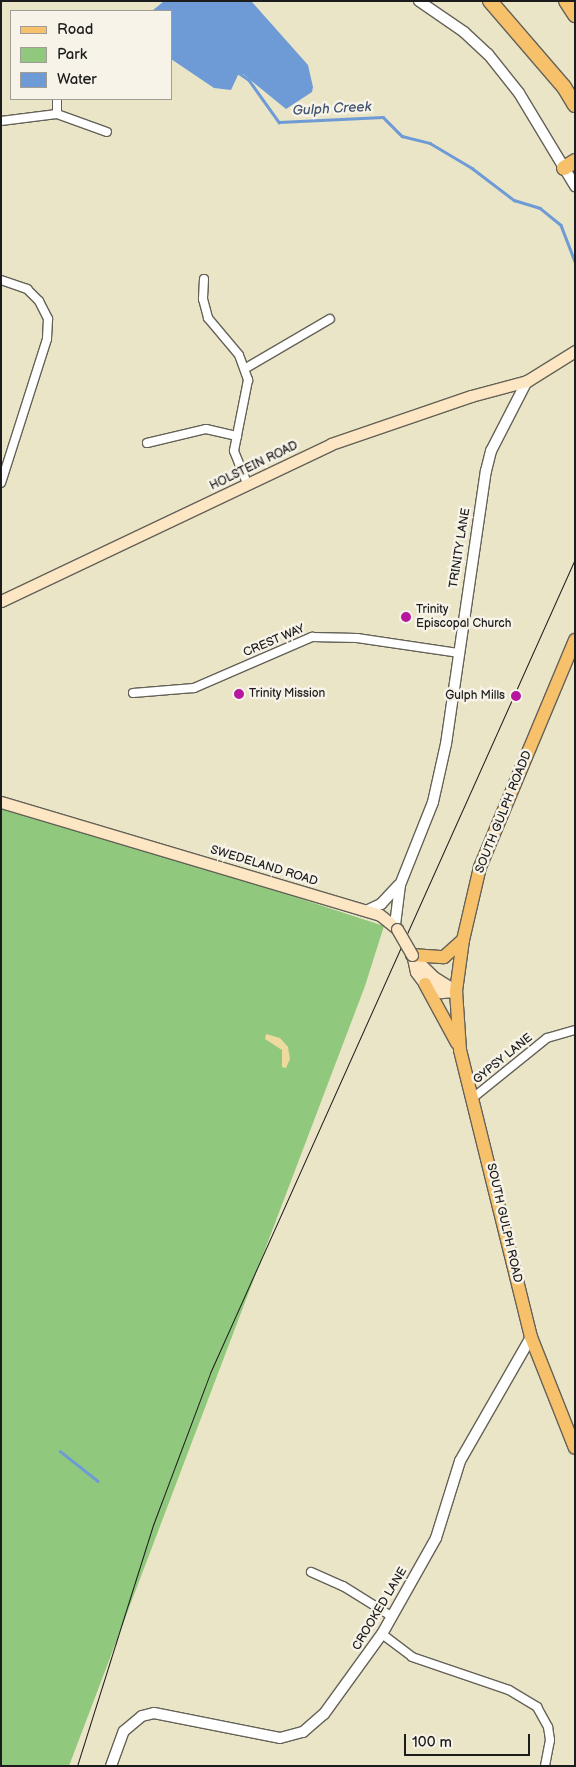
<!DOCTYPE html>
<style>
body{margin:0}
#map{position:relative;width:576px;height:1767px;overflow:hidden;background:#ebe5c7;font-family:"Balsamiq Sans",sans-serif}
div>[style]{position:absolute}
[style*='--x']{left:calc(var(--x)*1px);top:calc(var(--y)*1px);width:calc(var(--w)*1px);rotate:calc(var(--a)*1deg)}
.green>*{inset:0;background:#90c97d}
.sand>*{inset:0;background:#eeda9e}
.water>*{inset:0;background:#6e9bd6}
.stream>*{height:2.5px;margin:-1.25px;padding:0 1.25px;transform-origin:1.25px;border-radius:1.25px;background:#6e9bd6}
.roads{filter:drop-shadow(1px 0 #646258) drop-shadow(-1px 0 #646258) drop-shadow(0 1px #646258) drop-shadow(0 -1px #646258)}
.minor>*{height:8px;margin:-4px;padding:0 4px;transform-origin:4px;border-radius:4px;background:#fff}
.tertiary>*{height:10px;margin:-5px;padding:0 5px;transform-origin:5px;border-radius:5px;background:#fff}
.secondary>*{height:11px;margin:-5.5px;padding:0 5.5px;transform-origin:5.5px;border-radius:5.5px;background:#fce6c4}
.primary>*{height:12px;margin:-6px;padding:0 6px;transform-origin:6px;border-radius:6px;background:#f7c06b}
.motorway>*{height:14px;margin:-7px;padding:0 7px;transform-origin:7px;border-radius:7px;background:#f7c06b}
.tram>*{height:1px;margin:-0.5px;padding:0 0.5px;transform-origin:0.5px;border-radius:0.5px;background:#1c1c1c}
.bridges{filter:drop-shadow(1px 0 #646258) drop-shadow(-1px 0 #646258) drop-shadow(0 1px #646258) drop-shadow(0 -1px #646258)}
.secondary-bridge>*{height:11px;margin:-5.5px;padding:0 5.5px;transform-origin:5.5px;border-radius:5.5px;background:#fce6c4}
.dots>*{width:14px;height:14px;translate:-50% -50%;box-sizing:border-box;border:2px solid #f7f3e8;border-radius:50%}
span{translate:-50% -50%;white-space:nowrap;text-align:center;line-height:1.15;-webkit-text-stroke:5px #f7f3e8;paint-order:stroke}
.street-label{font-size:12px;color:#1c1c1c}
.poi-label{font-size:12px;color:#1c1c1c}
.left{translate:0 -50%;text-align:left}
.right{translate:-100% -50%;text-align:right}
.water-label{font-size:14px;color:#415570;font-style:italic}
.frame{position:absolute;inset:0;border:2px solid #1c1c1c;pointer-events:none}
.legend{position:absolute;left:10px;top:10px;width:162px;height:90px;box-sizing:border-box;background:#f7f3e8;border:1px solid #9f9d96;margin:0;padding:6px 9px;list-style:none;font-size:15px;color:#1c1c1c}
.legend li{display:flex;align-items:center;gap:10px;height:25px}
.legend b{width:25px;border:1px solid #9f9d96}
.scale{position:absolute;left:404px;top:1734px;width:126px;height:22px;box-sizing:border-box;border:2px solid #1c1c1c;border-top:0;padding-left:6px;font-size:15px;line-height:18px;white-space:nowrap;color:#1c1c1c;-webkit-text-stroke:4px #f7f3e8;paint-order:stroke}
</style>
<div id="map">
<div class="green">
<i style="clip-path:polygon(1px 801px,384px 926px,365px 986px,69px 1766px,1px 1766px)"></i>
</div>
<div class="sand">
<i style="clip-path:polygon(266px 1034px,280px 1038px,288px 1047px,290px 1059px,286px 1068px,282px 1067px,282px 1050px,265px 1039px)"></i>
</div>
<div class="water">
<i style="clip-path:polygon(164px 1px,251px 1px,308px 65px,313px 87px,312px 92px,286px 109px,243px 74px,238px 75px,231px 90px,214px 88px,171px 59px,171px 11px,152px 11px)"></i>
</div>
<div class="stream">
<i style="--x:239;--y:73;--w:12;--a:35"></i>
<i style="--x:249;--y:80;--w:52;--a:54.5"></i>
<i style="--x:279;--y:122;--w:104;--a:-2.8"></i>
<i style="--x:383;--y:117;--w:27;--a:45"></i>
<i style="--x:402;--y:136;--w:29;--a:14"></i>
<i style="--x:430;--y:143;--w:49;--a:30.8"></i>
<i style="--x:472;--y:168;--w:53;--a:37.3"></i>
<i style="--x:514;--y:200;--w:27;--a:17"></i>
<i style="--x:540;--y:208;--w:27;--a:39"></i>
<i style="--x:561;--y:225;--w:39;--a:69"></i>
<i style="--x:60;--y:1451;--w:48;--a:38.3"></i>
</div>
<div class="roads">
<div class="minor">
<i style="--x:57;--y:99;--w:15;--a:90"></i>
<i style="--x:1;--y:121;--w:56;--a:-7.1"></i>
<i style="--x:57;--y:114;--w:53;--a:19.8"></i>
<i style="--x:204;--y:279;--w:20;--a:93"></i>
<i style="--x:203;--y:299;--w:20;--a:75"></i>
<i style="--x:208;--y:318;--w:48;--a:50"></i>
<i style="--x:239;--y:355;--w:27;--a:70"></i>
<i style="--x:248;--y:380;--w:72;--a:101.2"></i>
<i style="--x:234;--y:451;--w:37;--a:68"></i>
<i style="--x:1;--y:280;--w:28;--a:19"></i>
<i style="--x:27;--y:289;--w:17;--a:45"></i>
<i style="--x:39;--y:301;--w:20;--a:63"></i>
<i style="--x:48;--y:319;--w:20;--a:93"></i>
<i style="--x:47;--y:339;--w:151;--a:107.7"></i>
<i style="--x:246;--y:368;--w:97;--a:-30.3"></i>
<i style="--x:147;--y:443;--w:61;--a:-13.3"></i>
<i style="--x:206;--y:429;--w:32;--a:13"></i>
<i style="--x:133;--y:693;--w:61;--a:-4.7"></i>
<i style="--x:194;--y:688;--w:129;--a:-23.4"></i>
<i style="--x:312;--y:637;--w:45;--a:1.3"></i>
<i style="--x:357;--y:638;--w:102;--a:8.4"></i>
<i style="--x:474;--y:1097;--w:94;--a:-38.9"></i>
<i style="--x:547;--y:1038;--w:29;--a:-16"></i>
<i style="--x:311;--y:1572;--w:35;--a:24"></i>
<i style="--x:343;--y:1586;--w:57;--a:32"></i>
<i style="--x:382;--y:1634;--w:38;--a:37"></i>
<i style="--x:412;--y:1657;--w:102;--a:18.8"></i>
<i style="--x:509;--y:1690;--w:33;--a:31"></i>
<i style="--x:537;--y:1707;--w:23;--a:61"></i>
<i style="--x:548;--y:1727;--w:13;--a:81"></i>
<i style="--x:550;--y:1740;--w:26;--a:101"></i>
</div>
<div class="tertiary">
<i style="--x:419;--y:1;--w:55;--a:34.6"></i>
<i style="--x:464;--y:32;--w:33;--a:43"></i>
<i style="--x:488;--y:54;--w:50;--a:51.5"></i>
<i style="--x:519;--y:93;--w:109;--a:58.9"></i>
<i style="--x:366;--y:911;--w:17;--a:-25"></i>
<i style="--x:381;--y:904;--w:26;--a:-47"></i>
<i style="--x:395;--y:925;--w:40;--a:-82.9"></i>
<i style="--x:400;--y:885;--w:89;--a:-68.3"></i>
<i style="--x:433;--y:802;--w:59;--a:-77.4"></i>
<i style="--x:446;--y:744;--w:276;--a:-81.7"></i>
<i style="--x:486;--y:471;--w:21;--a:-76"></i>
<i style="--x:491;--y:451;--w:79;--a:-62.8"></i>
<i style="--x:111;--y:1766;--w:37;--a:-70"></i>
<i style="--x:124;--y:1731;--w:23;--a:-40"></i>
<i style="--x:142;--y:1716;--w:12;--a:-14"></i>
<i style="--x:154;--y:1713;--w:128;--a:11.2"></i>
<i style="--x:280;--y:1738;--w:24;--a:-15"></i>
<i style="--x:303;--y:1732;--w:28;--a:-41"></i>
<i style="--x:324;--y:1714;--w:99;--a:-54.1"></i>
<i style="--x:382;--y:1634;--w:110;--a:-60.6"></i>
<i style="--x:436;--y:1538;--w:81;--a:-72.7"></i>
<i style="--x:460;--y:1461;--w:143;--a:-60.2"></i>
</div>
<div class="secondary">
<i style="--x:1;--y:601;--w:365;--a:-25.4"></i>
<i style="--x:331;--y:444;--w:148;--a:-18.9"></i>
<i style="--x:471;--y:396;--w:58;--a:-15"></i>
<i style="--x:527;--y:381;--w:57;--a:-32"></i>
<i style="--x:1;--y:802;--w:395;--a:16.6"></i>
<i style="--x:380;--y:915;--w:22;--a:39"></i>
<i style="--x:413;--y:957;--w:30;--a:44"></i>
<i style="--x:435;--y:978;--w:25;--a:32"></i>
<i style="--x:413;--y:958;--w:14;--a:78"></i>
<i style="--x:416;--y:972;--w:15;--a:53"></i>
<i style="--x:425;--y:984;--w:18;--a:27"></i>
<i style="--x:441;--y:992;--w:15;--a:-4"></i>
</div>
<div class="primary">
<i style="--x:575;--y:640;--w:246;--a:112.7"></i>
<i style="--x:480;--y:867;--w:75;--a:103.1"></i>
<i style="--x:463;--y:940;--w:51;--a:97.8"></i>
<i style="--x:456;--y:991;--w:59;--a:86.1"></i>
<i style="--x:460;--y:1050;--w:296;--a:76.1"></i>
<i style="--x:531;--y:1337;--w:119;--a:68.4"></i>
<i style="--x:412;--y:955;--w:32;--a:4"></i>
<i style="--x:444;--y:957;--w:25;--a:-42"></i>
<i style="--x:425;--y:984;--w:67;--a:61.5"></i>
</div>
<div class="motorway">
<i style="--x:490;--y:1;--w:113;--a:49.3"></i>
<i style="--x:564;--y:87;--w:21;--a:59"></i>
<i style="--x:566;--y:1;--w:17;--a:57"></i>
<i style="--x:564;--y:168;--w:13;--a:-32"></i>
</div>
</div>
<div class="tram">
<i style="--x:77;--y:1766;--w:253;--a:-72.5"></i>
<i style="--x:153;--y:1525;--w:162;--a:-69.4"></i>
<i style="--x:210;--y:1373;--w:892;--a:-65.85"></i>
</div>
<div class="bridges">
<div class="secondary-bridge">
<i style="--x:397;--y:929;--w:30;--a:60"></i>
</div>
</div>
<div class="dots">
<i style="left:406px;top:617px;background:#b5179e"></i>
<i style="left:239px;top:694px;background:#b5179e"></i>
<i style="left:516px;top:696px;background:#b5179e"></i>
</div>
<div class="street-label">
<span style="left:254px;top:466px;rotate:-26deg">HOLSTEIN ROAD</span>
<span style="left:460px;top:548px;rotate:-81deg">TRINITY LANE</span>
<span style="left:274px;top:641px;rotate:-23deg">CREST WAY</span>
<span style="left:504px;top:812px;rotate:-68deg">SOUTH GULPH ROADD</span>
<span style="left:264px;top:866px;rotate:17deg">SWEDELAND ROAD</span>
<span style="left:503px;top:1059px;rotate:-39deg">GYPSY LANE</span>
<span style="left:504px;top:1223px;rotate:77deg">SOUTH GULPH ROAD</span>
<span style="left:380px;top:1609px;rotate:-59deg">CROOKED LANE</span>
</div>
<div class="poi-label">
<span class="left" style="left:416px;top:617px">Trinity<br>Episcopal Church</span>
<span class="left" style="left:249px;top:694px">Trinity Mission</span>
<span class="right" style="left:505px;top:696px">Gulph Mills</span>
</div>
<div class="water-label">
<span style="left:332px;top:109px;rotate:-3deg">Gulph Creek</span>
</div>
<div class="frame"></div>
<ul class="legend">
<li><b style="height:6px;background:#f7c06b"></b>Road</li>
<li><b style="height:14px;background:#90c97d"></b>Park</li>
<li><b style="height:14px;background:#6e9bd6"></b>Water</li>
</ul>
<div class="scale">100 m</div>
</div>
